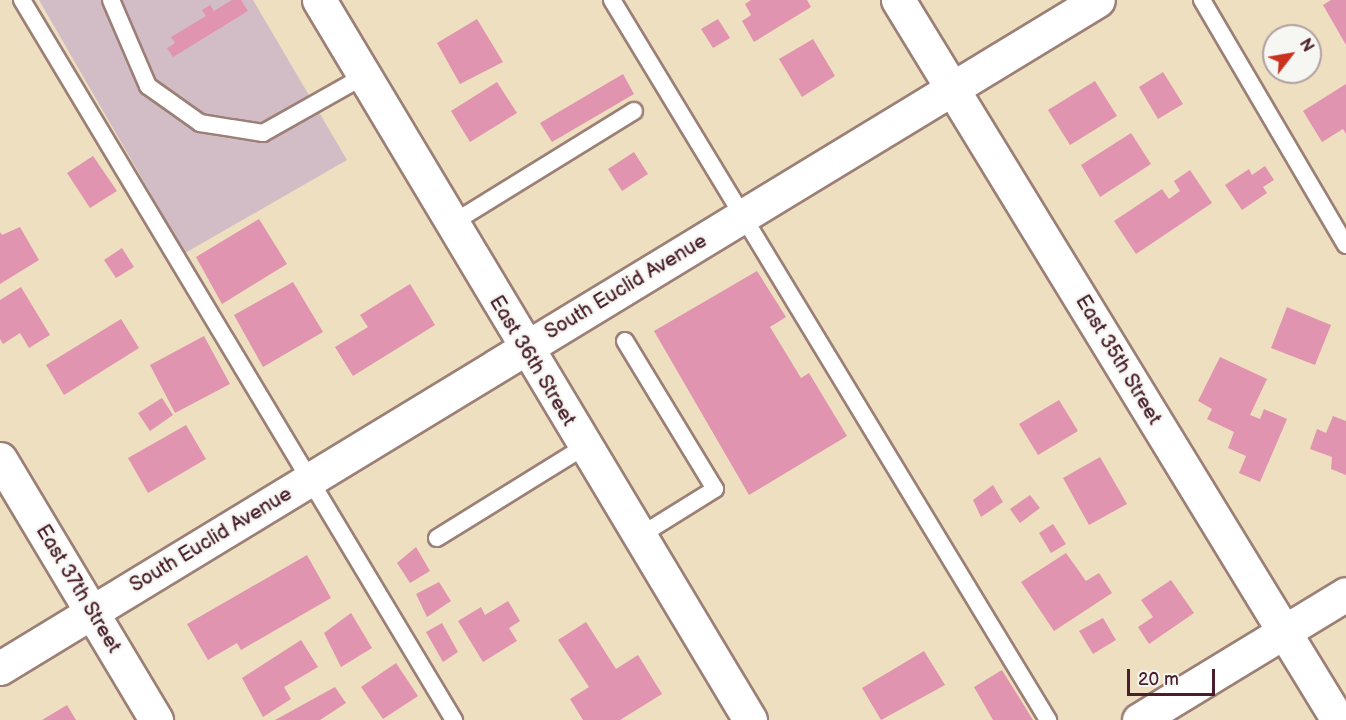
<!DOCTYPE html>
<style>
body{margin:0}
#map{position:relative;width:1346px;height:720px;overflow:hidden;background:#eedfc0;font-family:"Balsamiq Sans",sans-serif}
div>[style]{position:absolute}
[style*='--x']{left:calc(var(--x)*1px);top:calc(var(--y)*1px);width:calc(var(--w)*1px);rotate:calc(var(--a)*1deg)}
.industrial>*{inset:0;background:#d2bdc6}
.building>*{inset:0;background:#e094af}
.roads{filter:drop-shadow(2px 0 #9c7f76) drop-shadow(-2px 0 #9c7f76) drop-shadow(0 2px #9c7f76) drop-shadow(0 -2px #9c7f76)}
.lane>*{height:16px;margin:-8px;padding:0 8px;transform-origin:8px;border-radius:8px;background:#fff}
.street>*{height:33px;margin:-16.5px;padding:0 16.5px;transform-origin:16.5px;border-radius:16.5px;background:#fff}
.secondary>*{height:33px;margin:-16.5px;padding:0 16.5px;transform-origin:16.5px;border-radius:16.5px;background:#fff}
span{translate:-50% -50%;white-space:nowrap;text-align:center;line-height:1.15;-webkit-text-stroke:5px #f6f6f2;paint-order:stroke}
.street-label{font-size:20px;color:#4a1f2b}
.north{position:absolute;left:1262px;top:24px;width:60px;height:60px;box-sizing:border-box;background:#f6f6f2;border:2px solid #b1a0a2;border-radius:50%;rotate:59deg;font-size:16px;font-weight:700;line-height:24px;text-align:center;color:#4a1f2b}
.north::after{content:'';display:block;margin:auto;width:21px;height:27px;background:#c8321e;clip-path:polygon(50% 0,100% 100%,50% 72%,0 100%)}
.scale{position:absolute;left:1127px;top:669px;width:88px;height:27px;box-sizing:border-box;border:3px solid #4a1f2b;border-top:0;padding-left:8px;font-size:18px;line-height:21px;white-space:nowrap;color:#4a1f2b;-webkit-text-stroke:4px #f6f6f2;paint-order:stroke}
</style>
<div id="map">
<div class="industrial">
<i style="clip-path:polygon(39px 0,253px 0,347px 160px,185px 253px)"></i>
</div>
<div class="building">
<i style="clip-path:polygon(232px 0,241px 0,248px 11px,173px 57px,167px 48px,175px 43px,171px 37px,206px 16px,202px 10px,210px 5px,214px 11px)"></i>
<i style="clip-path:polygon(751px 0,807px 0,811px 7px,754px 42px,742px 21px,751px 15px,745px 4px)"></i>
<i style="clip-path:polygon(1331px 0,1346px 0,1346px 45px,1323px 5px)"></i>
<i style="clip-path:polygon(477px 19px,503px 62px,460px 84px,437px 43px)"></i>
<i style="clip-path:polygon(718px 19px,730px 38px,713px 48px,701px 29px)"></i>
<i style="clip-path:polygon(813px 39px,835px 76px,802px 97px,779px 59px)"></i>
<i style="clip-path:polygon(1163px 72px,1183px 104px,1158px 119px,1139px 87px)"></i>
<i style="clip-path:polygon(623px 74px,634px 94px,552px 142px,540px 123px)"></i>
<i style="clip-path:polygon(1095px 81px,1117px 116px,1070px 145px,1048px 110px)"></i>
<i style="clip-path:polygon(497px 82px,517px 113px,470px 142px,451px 111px)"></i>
<i style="clip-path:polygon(1346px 84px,1346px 134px,1343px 129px,1322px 142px,1303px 111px)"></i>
<i style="clip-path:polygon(1131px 133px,1151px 164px,1100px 197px,1081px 165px)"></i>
<i style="clip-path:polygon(634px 152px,648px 174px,622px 191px,608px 169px)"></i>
<i style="clip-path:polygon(93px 156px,117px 191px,90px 208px,67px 173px)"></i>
<i style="clip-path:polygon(1265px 166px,1274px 180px,1263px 187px,1267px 193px,1242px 210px,1225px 185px,1249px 169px,1252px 175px)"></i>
<i style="clip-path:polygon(1190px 170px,1212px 203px,1136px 254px,1114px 221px,1162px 189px,1169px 199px,1180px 191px,1174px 181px)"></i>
<i style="clip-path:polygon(259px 219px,287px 264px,222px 304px,196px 257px)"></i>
<i style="clip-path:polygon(20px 227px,39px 260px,0 284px,0 232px,2px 235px)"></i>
<i style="clip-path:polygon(122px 248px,134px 267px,116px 278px,104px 260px)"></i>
<i style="clip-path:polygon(757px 271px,786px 317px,770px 327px,801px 378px,809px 373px,847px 436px,749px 495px,654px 331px)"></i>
<i style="clip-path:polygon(293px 282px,323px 332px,263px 367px,234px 315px)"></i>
<i style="clip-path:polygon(410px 284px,435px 325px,353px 376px,335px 347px,368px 327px,360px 315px)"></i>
<i style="clip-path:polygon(21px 287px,50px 335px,29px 348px,20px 333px,3px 344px,0 339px,0 300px)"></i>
<i style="clip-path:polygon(1287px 307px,1331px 325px,1315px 365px,1271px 348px)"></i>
<i style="clip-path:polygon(121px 319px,139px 348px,64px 395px,46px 365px)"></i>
<i style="clip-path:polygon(204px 336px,230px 384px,175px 413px,150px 365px)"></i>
<i style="clip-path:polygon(1220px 357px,1267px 379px,1250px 415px,1260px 419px,1264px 409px,1287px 419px,1260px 482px,1239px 473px,1246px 456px,1228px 448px,1234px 432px,1207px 419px,1212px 409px,1198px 401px)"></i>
<i style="clip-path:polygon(162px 398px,173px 415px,150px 431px,138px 413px)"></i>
<i style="clip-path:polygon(1059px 400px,1078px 431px,1038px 455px,1019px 424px)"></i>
<i style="clip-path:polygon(1333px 416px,1346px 421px,1346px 475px,1331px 469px,1332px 457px,1310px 449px,1317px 429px,1326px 433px)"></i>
<i style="clip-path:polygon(186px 425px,206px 459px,148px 493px,128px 458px)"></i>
<i style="clip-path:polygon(1100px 457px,1127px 504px,1089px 525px,1063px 478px)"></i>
<i style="clip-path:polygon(993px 485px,1003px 502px,981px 517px,973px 500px)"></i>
<i style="clip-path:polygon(1030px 495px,1040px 508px,1020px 523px,1010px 509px)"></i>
<i style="clip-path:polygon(1053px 524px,1066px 544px,1051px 553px,1039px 533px)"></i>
<i style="clip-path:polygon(416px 547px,430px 571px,410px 583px,397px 563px)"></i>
<i style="clip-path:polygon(1066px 553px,1086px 581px,1099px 573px,1112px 593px,1054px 631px,1021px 582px)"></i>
<i style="clip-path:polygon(307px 555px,331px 598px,241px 650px,237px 643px,208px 660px,187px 624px)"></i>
<i style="clip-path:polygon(1171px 580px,1194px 613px,1149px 644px,1138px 627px,1153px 617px,1141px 600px)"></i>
<i style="clip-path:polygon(439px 582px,451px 601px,427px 617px,416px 594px)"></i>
<i style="clip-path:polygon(508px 601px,520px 621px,509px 628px,517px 641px,483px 662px,458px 621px,481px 607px,485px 615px)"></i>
<i style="clip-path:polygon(351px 613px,372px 648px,341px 667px,324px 633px)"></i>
<i style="clip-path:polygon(1103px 618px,1116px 640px,1093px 654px,1079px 631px)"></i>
<i style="clip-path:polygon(586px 622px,616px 669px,638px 655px,662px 694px,620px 720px,583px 720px,570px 699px,589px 687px,558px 640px)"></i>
<i style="clip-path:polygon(442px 623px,458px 652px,443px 662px,426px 632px)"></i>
<i style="clip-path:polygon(301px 640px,318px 667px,284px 687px,291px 699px,263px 717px,242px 678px)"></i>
<i style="clip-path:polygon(924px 651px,945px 685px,881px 720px,862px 688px)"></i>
<i style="clip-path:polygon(396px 663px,418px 696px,383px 719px,361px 687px)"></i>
<i style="clip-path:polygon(1002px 670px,1033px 720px,993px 720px,974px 687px)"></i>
<i style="clip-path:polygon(335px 687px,346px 703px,320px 720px,275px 720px)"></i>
<i style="clip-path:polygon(67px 705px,76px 720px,42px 720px)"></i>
</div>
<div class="roads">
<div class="lane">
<i style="--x:22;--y:0;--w:840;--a:59.04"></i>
<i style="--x:111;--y:0;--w:94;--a:66.7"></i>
<i style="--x:148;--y:86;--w:64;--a:35.4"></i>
<i style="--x:200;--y:123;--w:64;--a:9"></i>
<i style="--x:263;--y:133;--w:116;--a:-29.4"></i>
<i style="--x:612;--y:0;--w:842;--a:58.8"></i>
<i style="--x:1202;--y:0;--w:284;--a:59.6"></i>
<i style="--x:451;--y:224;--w:215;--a:-31.7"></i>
<i style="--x:625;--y:341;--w:173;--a:58.7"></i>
<i style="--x:715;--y:489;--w:91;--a:148.1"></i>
<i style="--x:437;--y:538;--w:173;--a:-31.8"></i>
</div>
<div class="street">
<i style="--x:898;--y:0;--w:844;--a:58.57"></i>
<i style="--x:0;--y:459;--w:304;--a:59.1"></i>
<i style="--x:0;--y:668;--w:1285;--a:-31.32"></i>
<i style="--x:1139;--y:720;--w:242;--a:-31.3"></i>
</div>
<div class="secondary">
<i style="--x:319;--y:0;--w:839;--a:59.09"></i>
</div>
</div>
<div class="street-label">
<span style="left:626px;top:287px;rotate:-31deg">South Euclid Avenue</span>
<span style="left:1118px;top:360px;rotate:59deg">East 35th Street</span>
<span style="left:532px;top:361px;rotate:59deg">East 36th Street</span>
<span style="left:211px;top:540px;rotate:-31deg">South Euclid Avenue</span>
<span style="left:78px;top:589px;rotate:59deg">East 37th Street</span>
</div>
<div class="north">N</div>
<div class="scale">20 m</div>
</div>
